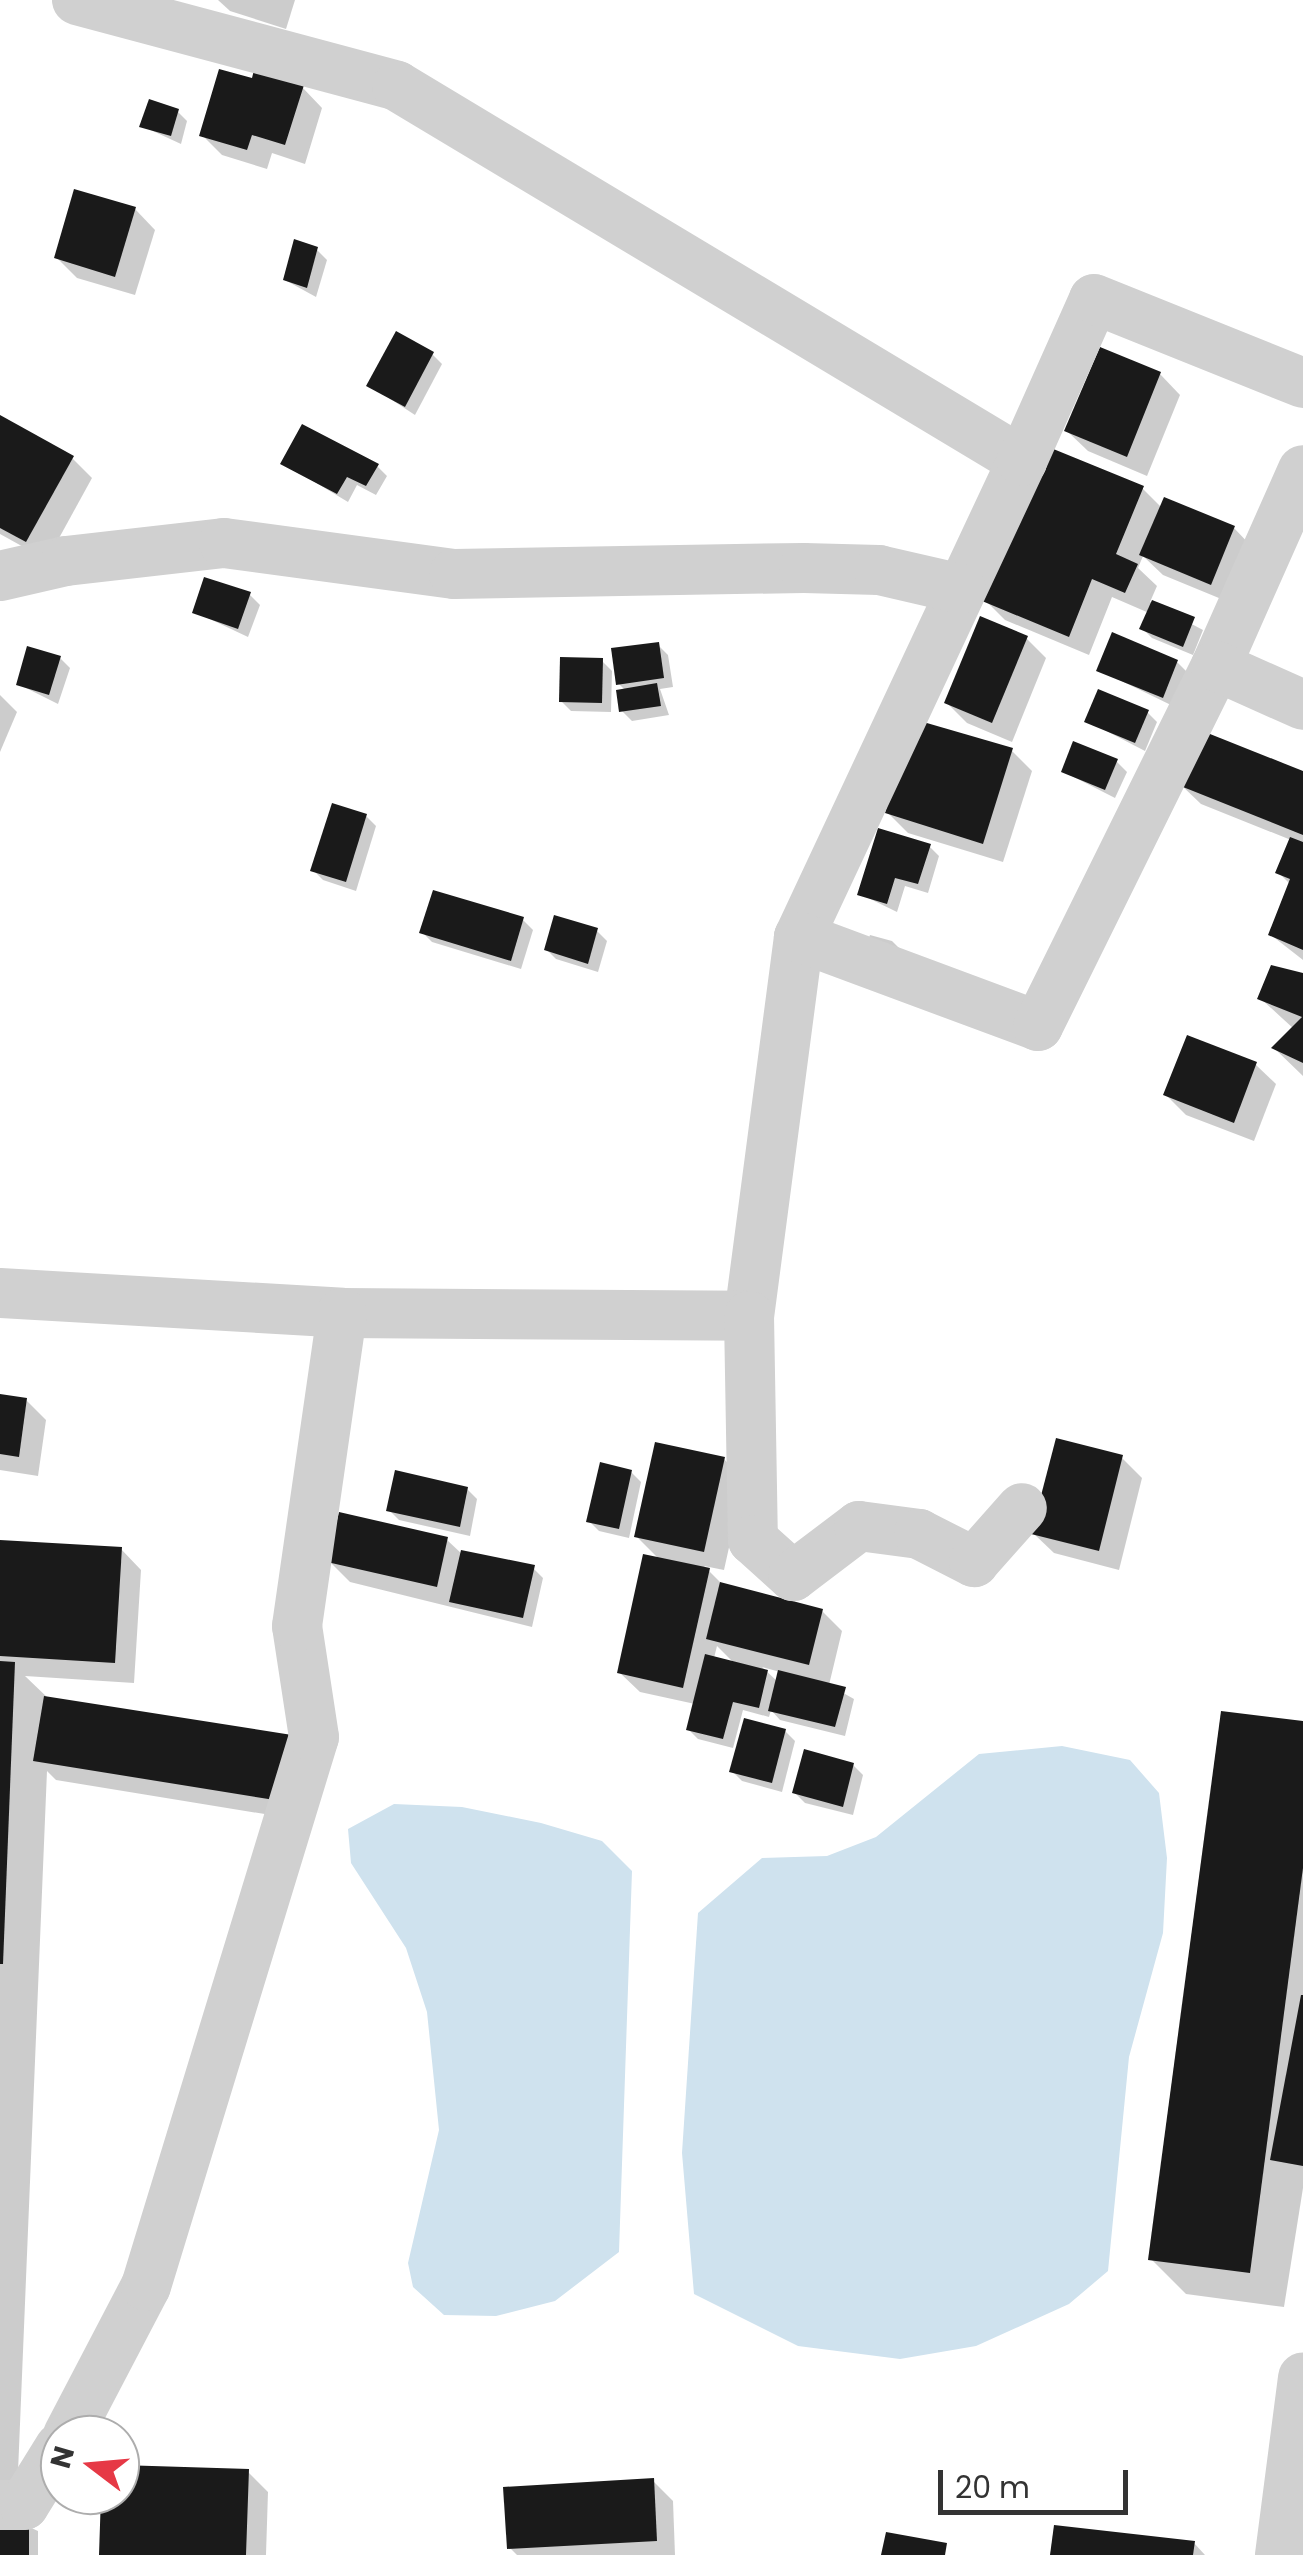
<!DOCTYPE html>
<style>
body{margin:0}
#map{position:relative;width:1303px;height:2555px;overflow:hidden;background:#fff;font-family:Poppins,sans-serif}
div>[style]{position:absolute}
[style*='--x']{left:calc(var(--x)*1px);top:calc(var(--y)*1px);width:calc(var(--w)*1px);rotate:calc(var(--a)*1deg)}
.water>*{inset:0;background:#cfe2ee}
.shadow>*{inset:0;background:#0003}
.building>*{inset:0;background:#1a1a1a}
.street>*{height:50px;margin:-25px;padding:0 25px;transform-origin:25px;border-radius:25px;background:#d0d0d0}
span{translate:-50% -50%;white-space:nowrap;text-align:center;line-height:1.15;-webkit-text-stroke:10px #fff;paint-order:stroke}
.north{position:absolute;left:40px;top:2415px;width:100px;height:100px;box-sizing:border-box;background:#fff;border:2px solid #adadad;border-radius:50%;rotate:286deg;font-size:28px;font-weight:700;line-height:40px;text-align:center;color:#333}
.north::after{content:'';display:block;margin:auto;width:35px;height:45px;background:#e63946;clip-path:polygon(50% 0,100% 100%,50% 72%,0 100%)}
.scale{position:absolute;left:938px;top:2470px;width:190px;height:45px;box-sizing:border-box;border:5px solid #333;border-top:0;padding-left:12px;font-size:30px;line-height:35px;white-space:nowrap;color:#333;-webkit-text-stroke:8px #fff;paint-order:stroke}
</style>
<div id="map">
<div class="water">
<i style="clip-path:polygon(1062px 1746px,1130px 1760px,1159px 1793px,1167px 1858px,1163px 1933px,1129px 2057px,1108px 2271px,1069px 2304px,976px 2346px,900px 2359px,798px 2346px,694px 2294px,682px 2153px,698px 1913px,762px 1858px,827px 1856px,876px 1837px,979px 1754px)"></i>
<i style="clip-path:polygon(394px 1804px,462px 1807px,541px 1823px,602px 1841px,632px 1871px,619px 2252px,555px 2301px,496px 2316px,444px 2315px,413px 2287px,408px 2263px,439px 2130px,427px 2012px,406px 1948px,351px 1863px,348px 1829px)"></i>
</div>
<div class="shadow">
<i style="clip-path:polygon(218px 0,295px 0,286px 29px,230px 11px)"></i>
<i style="clip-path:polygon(254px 81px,302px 87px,322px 108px,305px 164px,272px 153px,267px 169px,222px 155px,202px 135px)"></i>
<i style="clip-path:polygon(177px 111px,187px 121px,181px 144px,142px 126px)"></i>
<i style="clip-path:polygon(135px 209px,155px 230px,135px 295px,77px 278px,56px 257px)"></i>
<i style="clip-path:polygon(317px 250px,327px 260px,316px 297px,285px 280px)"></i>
<i style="clip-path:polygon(432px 354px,442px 364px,415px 415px,369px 385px)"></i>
<i style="clip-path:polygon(1160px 374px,1180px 395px,1147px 476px,1088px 451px,1067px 431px)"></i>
<i style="clip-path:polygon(0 418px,72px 458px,92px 478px,47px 560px,0 534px)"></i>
<i style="clip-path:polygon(283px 463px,377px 466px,387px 476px,376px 495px,357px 485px,348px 502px)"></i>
<i style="clip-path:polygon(1142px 488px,1162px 508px,1234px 528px,1254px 549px,1231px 603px,1163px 575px,1143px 556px,1138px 568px,1157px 586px,1150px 602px,1203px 630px,1193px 655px,1152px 638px,1142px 628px,1149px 613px,1112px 597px,1089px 655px,1005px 620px,985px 600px)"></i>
<i style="clip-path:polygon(250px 595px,260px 605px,248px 637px,195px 612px)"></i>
<i style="clip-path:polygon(1026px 638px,1046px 658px,1012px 742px,967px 723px,947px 703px)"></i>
<i style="clip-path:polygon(658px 645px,668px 655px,673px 687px,660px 689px,669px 715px,632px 721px,622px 711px,626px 691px,619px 684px)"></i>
<i style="clip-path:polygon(60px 658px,70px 668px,58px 704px,18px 684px)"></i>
<i style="clip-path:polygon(602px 661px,612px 671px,611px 712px,571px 711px,561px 701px)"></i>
<i style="clip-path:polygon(1177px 662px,1187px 672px,1173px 706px,1099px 670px)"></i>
<i style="clip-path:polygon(0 695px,17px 712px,0 752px)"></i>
<i style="clip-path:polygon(1147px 712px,1157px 722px,1145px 751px,1087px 721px)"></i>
<i style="clip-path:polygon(1012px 751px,1032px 771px,1003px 862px,908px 833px,888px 813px)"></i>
<i style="clip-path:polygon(1117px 762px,1127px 772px,1115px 798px,1064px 772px)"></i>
<i style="clip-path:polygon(1303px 774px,1303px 960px,1271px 935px,1291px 885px,1278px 872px,1291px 840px,1201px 804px,1180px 784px)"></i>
<i style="clip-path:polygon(366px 816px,376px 826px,356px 891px,323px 880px,313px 870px)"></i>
<i style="clip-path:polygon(929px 846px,939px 856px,928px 893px,905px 886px,897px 912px,860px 894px)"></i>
<i style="clip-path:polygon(523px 920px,533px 930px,521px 969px,432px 942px,422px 932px)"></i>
<i style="clip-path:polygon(597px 931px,607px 941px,598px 972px,556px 959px,546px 949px)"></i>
<i style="clip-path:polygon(870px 935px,892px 941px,902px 951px,864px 952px)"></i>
<i style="clip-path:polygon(1303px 976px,1303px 1076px,1274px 1048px,1294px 1029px,1260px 998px)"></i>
<i style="clip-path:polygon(1255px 1064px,1276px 1084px,1254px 1141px,1186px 1115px,1166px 1095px)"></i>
<i style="clip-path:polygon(0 1397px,26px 1400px,46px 1420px,38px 1476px,0 1470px)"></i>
<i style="clip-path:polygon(1122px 1458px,1142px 1478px,1119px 1570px,1054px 1553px,1033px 1533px)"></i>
<i style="clip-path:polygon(evenodd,724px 1459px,744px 1480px,724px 1570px,704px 1566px,724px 1586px,822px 1611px,842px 1631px,829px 1685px,854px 1699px,845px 1736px,780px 1720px,771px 1710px,769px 1717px,743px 1710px,733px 1748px,698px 1739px,688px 1729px,695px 1704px,640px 1692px,619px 1672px,661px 1561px,636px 1536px,724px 1459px,717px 1646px,735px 1664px,714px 1658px,717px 1646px,724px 1459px,762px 1667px,780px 1672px,778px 1682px,762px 1667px)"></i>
<i style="clip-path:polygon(631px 1472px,641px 1482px,629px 1538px,599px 1531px,589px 1521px)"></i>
<i style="clip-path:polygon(467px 1489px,477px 1499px,470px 1536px,399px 1520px,389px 1510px)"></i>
<i style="clip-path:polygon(446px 1539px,463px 1555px,533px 1568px,543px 1578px,532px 1627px,350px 1582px,330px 1562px)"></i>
<i style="clip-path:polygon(0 1543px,121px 1549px,141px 1570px,134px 1683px,25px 1676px,49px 1699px,291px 1738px,301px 1820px,56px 1780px,47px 1771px,16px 2521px,38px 2531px,38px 2555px,0 2555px)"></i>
<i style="clip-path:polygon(1303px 1724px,1303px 2188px,1284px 2307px,1186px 2294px,1151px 2259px)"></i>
<i style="clip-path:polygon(785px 1731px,795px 1741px,782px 1792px,742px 1781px,732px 1771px)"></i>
<i style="clip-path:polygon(853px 1765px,863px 1775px,853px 1815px,805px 1803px,795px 1793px)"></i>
<i style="clip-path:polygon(120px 2467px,248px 2472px,268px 2492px,266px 2555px,102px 2555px,103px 2495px,120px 2495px)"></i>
<i style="clip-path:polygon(653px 2481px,673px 2501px,675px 2555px,517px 2555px,510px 2548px)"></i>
<i style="clip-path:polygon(1194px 2543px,1205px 2555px,1053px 2555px)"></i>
</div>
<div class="building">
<i style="clip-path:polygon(219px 69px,252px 78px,254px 70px,304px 85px,285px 145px,252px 135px,247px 150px,199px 136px)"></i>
<i style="clip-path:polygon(149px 99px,179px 109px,171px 136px,139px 127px)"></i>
<i style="clip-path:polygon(74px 189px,136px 207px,115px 277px,54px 258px)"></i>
<i style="clip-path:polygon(294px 239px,318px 247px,307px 288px,283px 280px)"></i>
<i style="clip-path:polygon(396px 331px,434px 352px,405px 407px,366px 386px)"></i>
<i style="clip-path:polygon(1100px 347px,1161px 372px,1127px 457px,1064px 431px)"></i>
<i style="clip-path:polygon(0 415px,74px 456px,26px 542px,0 528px)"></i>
<i style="clip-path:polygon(302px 424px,379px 464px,366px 486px,347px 477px,337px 494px,280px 464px)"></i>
<i style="clip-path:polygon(1046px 446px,1144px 486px,1116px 554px,1138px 564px,1125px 593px,1092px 579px,1069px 637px,982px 601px)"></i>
<i style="clip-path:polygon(1164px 497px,1235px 526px,1211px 585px,1139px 555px)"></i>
<i style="clip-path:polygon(204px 577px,251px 592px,238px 629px,192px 613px)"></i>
<i style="clip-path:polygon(1152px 600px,1195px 617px,1183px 647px,1139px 629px)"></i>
<i style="clip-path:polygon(980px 616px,1028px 636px,992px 723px,944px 703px)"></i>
<i style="clip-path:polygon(1112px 632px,1178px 660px,1163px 698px,1096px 671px)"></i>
<i style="clip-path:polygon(659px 642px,664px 678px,616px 685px,611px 648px)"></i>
<i style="clip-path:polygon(27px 646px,61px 656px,49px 695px,16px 685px)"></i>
<i style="clip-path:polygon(560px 657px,603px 658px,602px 703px,559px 702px)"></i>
<i style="clip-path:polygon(657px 683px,661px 706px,619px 712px,616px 690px)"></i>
<i style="clip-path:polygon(1098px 689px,1149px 710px,1135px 743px,1084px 722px)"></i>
<i style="clip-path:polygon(913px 719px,1013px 748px,983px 844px,885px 813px)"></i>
<i style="clip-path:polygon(1200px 730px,1303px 771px,1303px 835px,1178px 785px)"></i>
<i style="clip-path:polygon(1073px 741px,1118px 759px,1105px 790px,1061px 772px)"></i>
<i style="clip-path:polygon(332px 803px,367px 814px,346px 882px,310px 871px)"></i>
<i style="clip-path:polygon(878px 828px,931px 844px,918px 884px,895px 878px,887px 904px,857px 895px)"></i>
<i style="clip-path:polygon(1290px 837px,1303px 842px,1303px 950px,1268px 935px,1290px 879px,1275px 873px)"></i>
<i style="clip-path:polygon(433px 890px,524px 917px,511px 961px,419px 933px)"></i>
<i style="clip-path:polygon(554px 915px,598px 928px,588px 964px,544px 950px)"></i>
<i style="clip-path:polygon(1271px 965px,1303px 973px,1303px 1063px,1271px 1048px,1302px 1017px,1257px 999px)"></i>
<i style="clip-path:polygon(1187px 1035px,1257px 1062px,1234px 1123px,1163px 1095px)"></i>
<i style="clip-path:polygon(0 1394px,27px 1398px,19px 1457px,0 1454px)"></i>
<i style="clip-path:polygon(1056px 1438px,1123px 1455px,1099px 1551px,1031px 1534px)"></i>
<i style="clip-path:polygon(655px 1442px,725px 1457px,704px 1552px,634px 1537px)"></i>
<i style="clip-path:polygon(600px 1462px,632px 1470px,619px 1529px,586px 1522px)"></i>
<i style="clip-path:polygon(395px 1470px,468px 1487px,460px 1527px,386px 1511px)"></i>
<i style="clip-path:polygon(339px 1512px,448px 1537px,437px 1587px,327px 1562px)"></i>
<i style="clip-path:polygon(0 1540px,122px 1547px,115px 1663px,0 1656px)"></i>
<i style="clip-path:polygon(461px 1550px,535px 1565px,523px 1618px,449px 1602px)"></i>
<i style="clip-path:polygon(643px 1554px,710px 1568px,683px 1688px,617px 1673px)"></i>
<i style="clip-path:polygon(720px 1582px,823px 1609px,809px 1665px,706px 1639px)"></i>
<i style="clip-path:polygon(705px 1654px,768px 1670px,759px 1708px,733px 1702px,723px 1739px,686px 1730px)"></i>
<i style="clip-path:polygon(0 1661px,15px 1662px,3px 1964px,0 1964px)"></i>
<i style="clip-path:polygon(778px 1670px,846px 1687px,835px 1727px,768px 1711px)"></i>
<i style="clip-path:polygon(44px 1696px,292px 1735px,281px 1801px,33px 1761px)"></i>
<i style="clip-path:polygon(1221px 1711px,1303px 1721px,1303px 1868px,1250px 2273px,1148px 2260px)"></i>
<i style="clip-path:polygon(744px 1718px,786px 1729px,772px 1783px,729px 1772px)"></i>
<i style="clip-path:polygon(804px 1749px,854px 1763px,843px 1807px,792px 1793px)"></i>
<i style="clip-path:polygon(1301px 1995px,1303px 1995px,1303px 2166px,1270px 2160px)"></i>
<i style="clip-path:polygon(120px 2465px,249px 2469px,246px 2555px,99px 2555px,101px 2495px,120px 2495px)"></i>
<i style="clip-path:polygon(654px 2478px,657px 2541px,507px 2549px,503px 2487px)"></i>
<i style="clip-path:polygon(0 2519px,29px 2519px,29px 2555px,0 2555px)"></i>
<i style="clip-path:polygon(1054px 2525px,1195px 2541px,1193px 2555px,1050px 2555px)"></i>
<i style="clip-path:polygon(886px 2532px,947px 2543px,945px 2555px,881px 2555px)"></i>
</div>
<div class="street">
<i style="--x:77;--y:0;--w:331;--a:15"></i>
<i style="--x:397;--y:86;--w:729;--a:30.96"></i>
<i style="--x:1022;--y:461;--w:526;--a:115.1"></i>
<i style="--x:799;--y:937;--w:382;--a:97.5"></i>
<i style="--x:1022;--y:461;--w:177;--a:-66"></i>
<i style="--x:1094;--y:299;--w:225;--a:21.9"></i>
<i style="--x:0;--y:576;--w:68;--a:-12.8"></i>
<i style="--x:66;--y:561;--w:159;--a:-6.5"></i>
<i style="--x:224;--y:543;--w:232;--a:7.7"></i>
<i style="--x:454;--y:574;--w:350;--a:-1"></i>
<i style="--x:804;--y:568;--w:75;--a:1.5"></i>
<i style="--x:879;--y:570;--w:84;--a:13"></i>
<i style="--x:1216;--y:666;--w:214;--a:-66.1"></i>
<i style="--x:799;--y:937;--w:255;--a:20.4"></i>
<i style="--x:1038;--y:1026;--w:402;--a:-63.7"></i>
<i style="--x:1216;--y:666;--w:95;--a:24.1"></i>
<i style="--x:0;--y:1293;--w:343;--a:3.3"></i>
<i style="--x:342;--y:1313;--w:407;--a:0.4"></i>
<i style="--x:749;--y:1316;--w:224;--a:89"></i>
<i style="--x:753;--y:1540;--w:54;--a:42"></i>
<i style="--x:793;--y:1576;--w:83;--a:-37.1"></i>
<i style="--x:859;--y:1526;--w:61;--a:7.6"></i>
<i style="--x:919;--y:1534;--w:62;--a:27"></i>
<i style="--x:974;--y:1562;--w:72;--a:-48.4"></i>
<i style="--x:68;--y:2435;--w:168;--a:-62.4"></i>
<i style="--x:146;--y:2286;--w:574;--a:-72.99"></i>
<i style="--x:314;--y:1737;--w:112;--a:-98.7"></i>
<i style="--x:297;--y:1626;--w:316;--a:-81.8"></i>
<i style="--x:0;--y:2505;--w:24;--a:0"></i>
<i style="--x:24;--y:2505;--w:68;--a:-58.2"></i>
<i style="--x:1280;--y:2555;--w:179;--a:-82.6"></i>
</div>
<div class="north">N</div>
<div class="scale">20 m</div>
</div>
